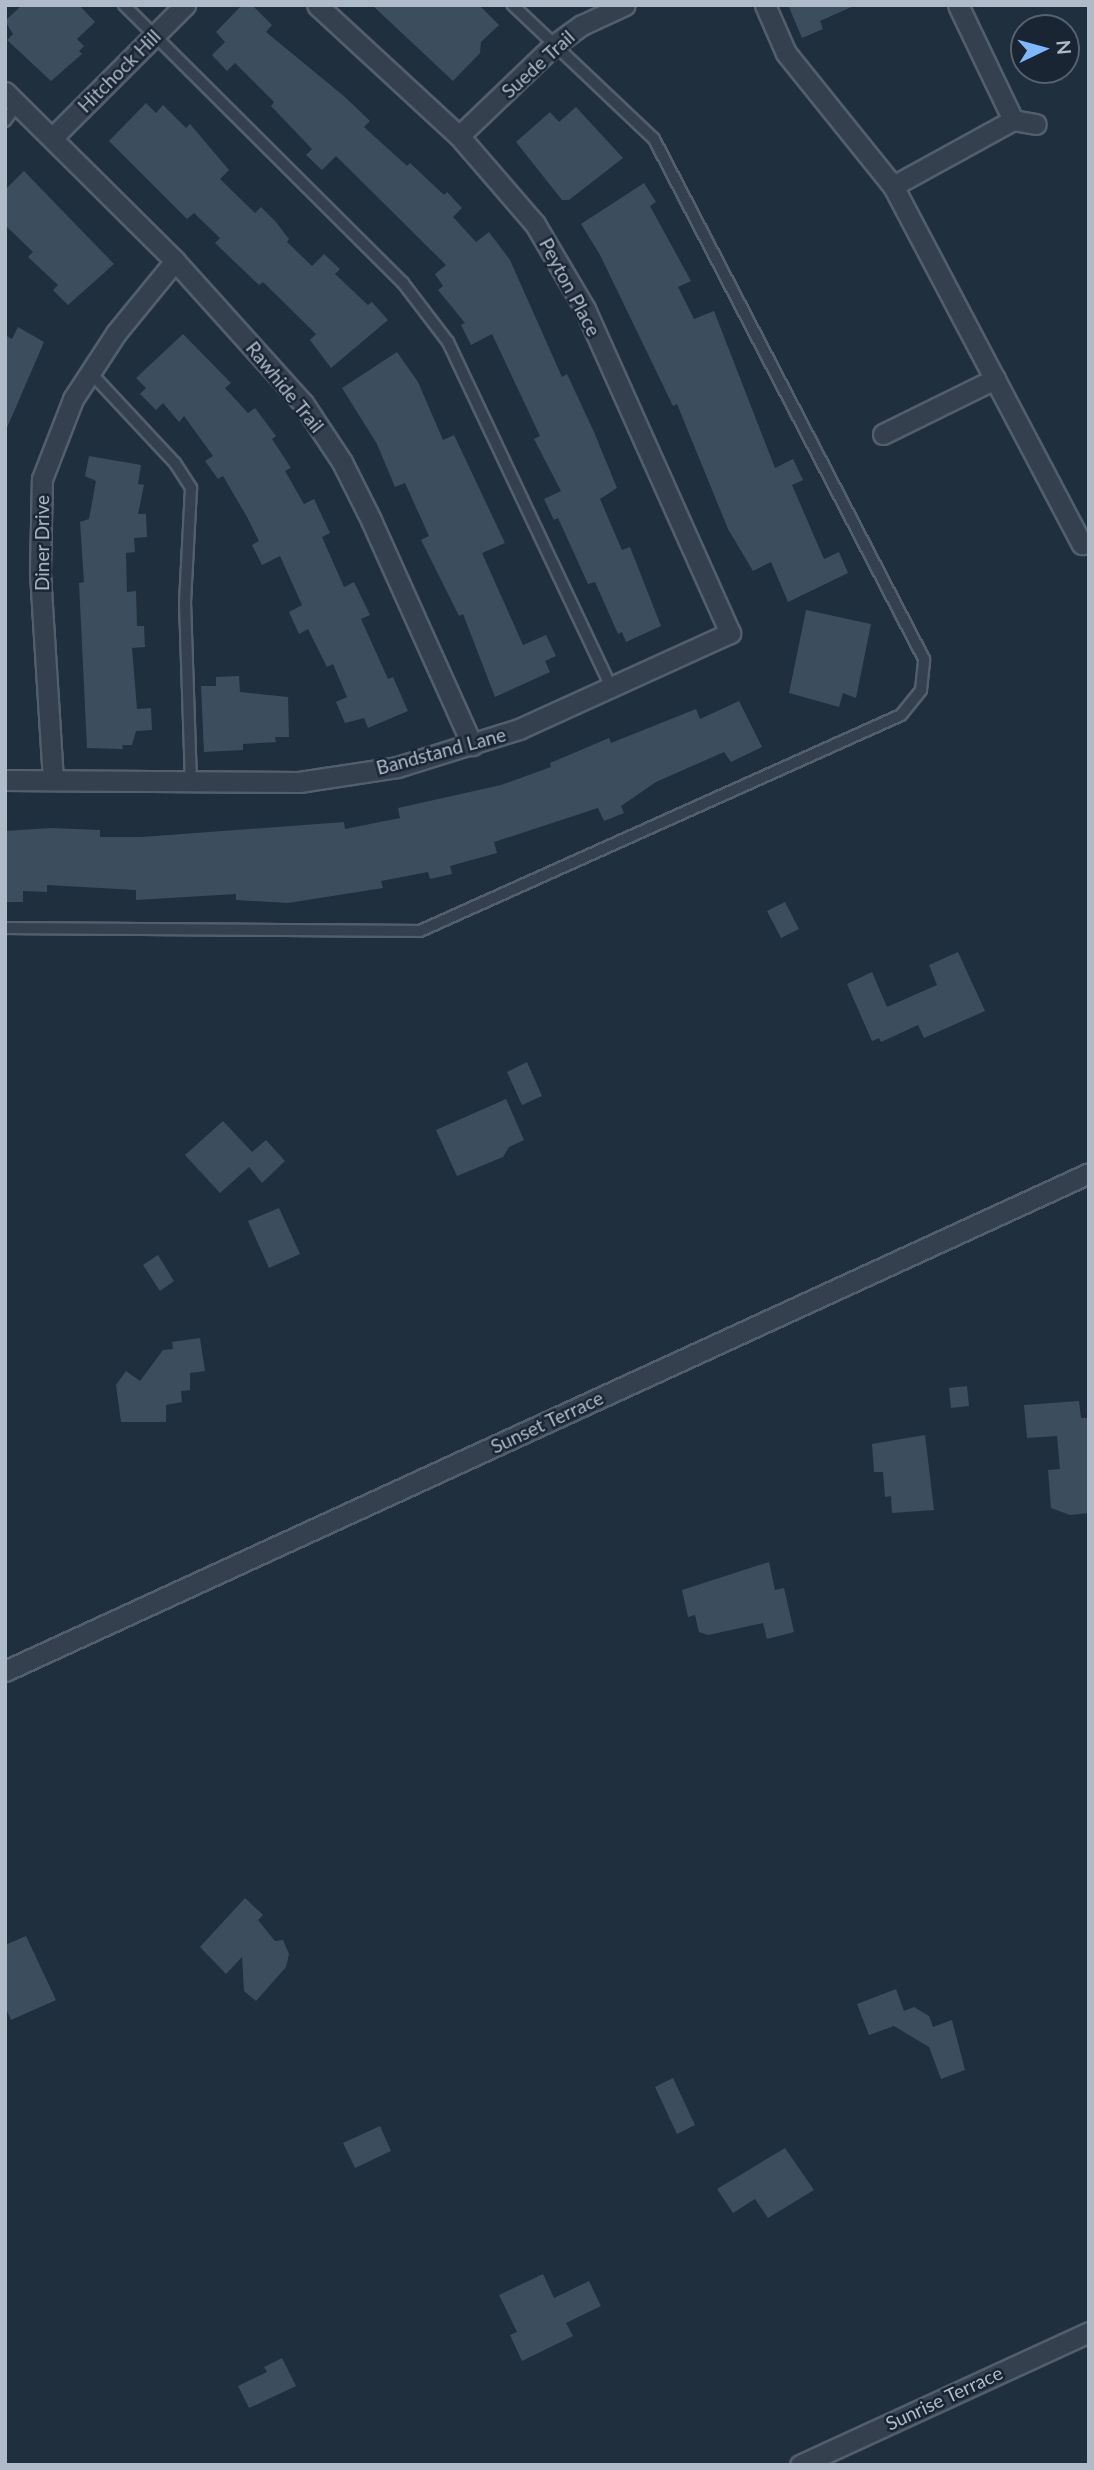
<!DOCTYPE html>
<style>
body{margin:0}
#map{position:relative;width:1094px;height:2470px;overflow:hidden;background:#202f3e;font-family:Lato,sans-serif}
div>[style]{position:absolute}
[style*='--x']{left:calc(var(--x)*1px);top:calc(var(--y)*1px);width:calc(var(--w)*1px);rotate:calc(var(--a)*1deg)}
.building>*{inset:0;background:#3c4d5e}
.roads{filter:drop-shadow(2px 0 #535e6c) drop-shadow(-2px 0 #535e6c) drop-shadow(0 2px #535e6c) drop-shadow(0 -2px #535e6c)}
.service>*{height:10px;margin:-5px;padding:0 5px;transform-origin:5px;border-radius:5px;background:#34404e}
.minor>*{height:19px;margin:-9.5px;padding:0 9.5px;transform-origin:9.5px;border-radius:9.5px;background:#34404e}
span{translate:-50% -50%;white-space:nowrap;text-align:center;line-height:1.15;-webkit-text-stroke:5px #1a2533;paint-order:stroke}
.street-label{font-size:19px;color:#b0bbca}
.frame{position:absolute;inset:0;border:7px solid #b0bbca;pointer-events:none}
.north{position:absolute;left:1010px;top:14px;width:70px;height:70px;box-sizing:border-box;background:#1a2533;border:2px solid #56616f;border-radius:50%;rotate:85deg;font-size:19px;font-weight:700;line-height:28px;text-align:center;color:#b0bbca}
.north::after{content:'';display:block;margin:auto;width:24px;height:32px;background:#7fb8ff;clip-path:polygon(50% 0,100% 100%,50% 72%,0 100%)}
</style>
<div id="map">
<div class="building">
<i style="clip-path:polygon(22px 5px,79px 5px,95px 22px,77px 39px,84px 46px,79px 51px,82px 54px,51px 81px,7px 40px,13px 34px,5px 21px)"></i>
<i style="clip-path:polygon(242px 5px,252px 5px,272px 25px,266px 32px,345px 97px,370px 121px,364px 127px,407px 166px,410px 163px,444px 195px,447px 192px,462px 208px,453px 217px,476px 242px,489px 232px,510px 260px,562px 377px,567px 374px,594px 432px,617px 488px,600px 499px,622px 550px,630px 547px,661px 626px,626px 642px,622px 632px,618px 634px,595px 582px,588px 584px,558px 518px,554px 520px,544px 499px,561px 491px,534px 439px,540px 436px,492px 334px,471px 345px,461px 325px,465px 323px,438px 290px,443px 286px,435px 274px,446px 265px,336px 156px,322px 170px,306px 155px,312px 149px,271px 106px,274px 102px,235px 63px,227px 71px,212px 55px,225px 42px,216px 32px)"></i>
<i style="clip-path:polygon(372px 5px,479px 5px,499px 25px,481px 42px,480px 53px,453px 81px)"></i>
<i style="clip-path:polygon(788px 5px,856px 5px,820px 21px,823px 29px,802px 38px)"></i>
<i style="clip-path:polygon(146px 103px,156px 113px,163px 105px,186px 128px,190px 124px,229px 170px,220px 179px,255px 213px,261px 207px,276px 222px,289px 239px,287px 242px,312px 266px,324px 254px,340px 269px,335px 274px,368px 305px,372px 302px,388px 320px,331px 368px,310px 340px,316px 334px,263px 282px,259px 285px,215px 243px,220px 238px,194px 213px,187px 219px,109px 141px)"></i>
<i style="clip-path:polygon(576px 107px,623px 158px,569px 200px,562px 200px,516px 142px,550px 112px,559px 122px)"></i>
<i style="clip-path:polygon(24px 171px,114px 264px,68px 305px,53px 290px,58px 285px,28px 257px,33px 252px,5px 225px,5px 190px)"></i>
<i style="clip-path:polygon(644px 183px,656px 202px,650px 206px,691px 281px,678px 287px,694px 319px,714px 311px,775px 468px,793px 459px,803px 480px,792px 485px,824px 559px,839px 552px,848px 573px,788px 602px,771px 562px,753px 571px,728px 529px,677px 404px,673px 406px,600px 255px,581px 224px)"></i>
<i style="clip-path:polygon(18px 327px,44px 342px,6px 430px,5px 335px,12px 339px)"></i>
<i style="clip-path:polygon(183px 334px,231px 383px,225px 388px,248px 413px,255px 408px,276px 436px,272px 439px,291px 468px,285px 471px,304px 504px,314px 499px,330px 533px,322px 537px,344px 587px,354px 582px,370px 615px,361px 619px,388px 679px,393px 677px,408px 711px,368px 728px,364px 718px,345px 723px,336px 702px,347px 697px,333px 664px,327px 667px,308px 629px,299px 634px,289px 612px,302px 605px,280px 556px,262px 565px,252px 545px,259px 541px,247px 517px,223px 476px,218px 479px,205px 461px,213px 456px,184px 416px,179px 422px,163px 403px,156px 410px,140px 394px,146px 388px,136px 378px)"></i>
<i style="clip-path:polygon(397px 352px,418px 382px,443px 440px,454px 435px,505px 543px,482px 553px,523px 645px,546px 635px,556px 656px,545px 661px,550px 672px,495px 697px,463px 614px,459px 616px,421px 540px,429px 536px,405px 483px,395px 487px,377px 444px,342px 388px)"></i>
<i style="clip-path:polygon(89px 456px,141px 465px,138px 484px,144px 485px,138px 514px,146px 514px,147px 537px,134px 538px,135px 552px,126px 553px,127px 592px,136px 591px,137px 626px,144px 626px,145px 647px,132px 648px,137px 709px,151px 708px,152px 730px,136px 731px,132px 745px,122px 745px,123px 749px,87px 748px,79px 583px,84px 582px,80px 522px,89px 519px,96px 481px,85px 476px)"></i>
<i style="clip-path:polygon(806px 610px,871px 624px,856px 698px,843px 693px,839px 707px,789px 693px)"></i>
<i style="clip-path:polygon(239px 676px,240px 692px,288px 697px,289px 737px,275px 737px,276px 742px,243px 744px,243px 750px,204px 752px,201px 686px,216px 686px,216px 677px)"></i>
<i style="clip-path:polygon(739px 701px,762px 747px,731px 762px,724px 752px,656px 782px,621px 806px,624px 813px,604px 821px,598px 808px,494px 842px,497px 853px,450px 866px,452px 874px,430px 879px,428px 872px,381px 881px,383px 888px,288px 903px,236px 900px,236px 894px,136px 900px,136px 890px,47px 885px,47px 892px,23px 891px,23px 902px,5px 902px,5px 831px,51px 828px,100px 830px,100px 837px,142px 837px,344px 822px,345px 829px,400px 818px,398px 808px,501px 785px,551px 767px,550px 763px,609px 738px,611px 743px,696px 709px,700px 719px)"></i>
<i style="clip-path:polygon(785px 902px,799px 929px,781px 938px,767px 911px)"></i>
<i style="clip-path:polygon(958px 952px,985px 1011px,924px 1038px,918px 1025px,881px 1042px,879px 1038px,872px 1041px,847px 984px,872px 972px,887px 1007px,937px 985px,929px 965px)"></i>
<i style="clip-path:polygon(527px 1062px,542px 1096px,522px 1105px,507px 1072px)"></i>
<i style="clip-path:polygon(506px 1099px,524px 1140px,509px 1147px,503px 1157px,457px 1176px,436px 1130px)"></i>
<i style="clip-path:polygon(223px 1121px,252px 1152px,266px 1140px,285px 1161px,262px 1183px,249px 1167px,220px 1193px,185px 1155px)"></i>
<i style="clip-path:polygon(279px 1208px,300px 1254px,269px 1268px,248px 1221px)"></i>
<i style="clip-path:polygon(158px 1255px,174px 1281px,160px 1291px,143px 1265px)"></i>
<i style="clip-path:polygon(200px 1338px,205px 1371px,190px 1373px,190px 1390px,181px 1391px,182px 1402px,166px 1405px,166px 1422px,121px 1422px,116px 1385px,126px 1371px,140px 1381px,163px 1350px,173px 1349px,172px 1342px)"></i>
<i style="clip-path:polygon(967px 1386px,969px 1406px,951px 1408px,949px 1388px)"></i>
<i style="clip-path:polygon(1079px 1401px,1081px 1418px,1089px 1418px,1089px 1513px,1070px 1515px,1051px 1508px,1048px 1470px,1060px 1469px,1057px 1436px,1027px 1438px,1024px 1405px)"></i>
<i style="clip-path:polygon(925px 1435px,934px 1510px,892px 1513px,891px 1496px,885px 1497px,883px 1472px,874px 1472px,872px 1444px)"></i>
<i style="clip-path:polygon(769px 1562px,775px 1590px,784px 1588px,794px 1632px,767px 1639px,763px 1623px,708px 1635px,699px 1632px,695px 1615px,688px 1617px,682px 1590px)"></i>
<i style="clip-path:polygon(245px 1898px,263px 1915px,258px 1920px,275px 1941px,283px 1940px,289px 1954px,286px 1967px,256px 2001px,244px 1991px,242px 1957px,226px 1974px,200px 1947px)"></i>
<i style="clip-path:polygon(26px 1936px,56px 2000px,11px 2020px,5px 2006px,5px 1945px)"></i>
<i style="clip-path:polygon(896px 1989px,904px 2011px,914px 2007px,929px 2016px,933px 2027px,952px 2020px,965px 2070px,941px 2079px,929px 2047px,894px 2026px,869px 2035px,857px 2004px)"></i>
<i style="clip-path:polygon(673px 2078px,695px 2125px,677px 2134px,655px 2087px)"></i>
<i style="clip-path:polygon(380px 2126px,391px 2151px,355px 2168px,343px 2143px)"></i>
<i style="clip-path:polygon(785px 2148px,814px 2190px,768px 2218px,755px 2199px,733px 2213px,717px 2189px)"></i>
<i style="clip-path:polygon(543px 2274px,554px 2298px,589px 2281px,601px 2306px,566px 2323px,573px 2336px,522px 2361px,510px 2335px,517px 2332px,499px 2295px)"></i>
<i style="clip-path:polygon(282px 2358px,296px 2386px,249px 2408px,238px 2386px,267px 2372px,264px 2367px)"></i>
</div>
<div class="roads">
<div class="service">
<i style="--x:124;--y:5;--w:394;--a:44.9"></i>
<i style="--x:403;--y:283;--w:74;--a:52.7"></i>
<i style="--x:448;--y:342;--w:382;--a:64.7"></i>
<i style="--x:5;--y:121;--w:21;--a:-53"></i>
<i style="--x:90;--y:372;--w:125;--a:47"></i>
<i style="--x:175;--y:463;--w:30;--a:57"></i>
<i style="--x:191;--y:488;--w:114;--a:93"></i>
<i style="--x:185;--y:602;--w:180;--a:88.1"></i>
<i style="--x:5;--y:928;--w:415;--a:0.4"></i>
<i style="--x:420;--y:931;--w:527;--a:-24.18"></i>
<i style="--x:901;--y:715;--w:32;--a:-51"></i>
<i style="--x:921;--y:690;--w:31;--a:-84"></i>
<i style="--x:924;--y:659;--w:586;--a:-117.44"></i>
<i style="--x:654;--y:139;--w:195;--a:-136.5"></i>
</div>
<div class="minor">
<i style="--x:765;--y:5;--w:52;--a:66.4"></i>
<i style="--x:786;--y:53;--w:171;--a:51.2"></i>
<i style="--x:893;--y:186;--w:405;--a:62.2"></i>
<i style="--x:5;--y:92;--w:240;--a:44.8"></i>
<i style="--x:175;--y:261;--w:191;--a:48"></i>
<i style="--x:303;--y:403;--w:71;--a:56.5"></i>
<i style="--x:342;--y:462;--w:65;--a:63.4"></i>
<i style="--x:371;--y:520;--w:247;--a:65.8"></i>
<i style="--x:1013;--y:120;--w:23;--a:10"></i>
<i style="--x:459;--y:136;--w:132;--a:-43.8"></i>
<i style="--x:554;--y:45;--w:34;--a:-36"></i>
<i style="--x:582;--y:25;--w:47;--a:-24.9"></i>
<i style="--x:53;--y:137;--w:187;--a:-45"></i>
<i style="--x:893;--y:186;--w:137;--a:-28.8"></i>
<i style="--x:1013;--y:120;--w:127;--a:-115.6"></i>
<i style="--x:883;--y:434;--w:125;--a:-26.2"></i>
<i style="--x:5;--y:780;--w:294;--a:0.4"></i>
<i style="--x:299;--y:782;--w:99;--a:-8.7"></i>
<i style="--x:397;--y:767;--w:128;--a:-17.3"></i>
<i style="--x:519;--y:729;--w:232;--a:-24.5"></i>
<i style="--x:730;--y:633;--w:355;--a:-114.1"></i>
<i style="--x:585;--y:309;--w:99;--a:-120.5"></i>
<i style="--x:535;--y:224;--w:116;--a:-130.8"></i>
<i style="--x:459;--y:136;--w:193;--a:-137.3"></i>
<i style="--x:53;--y:780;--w:209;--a:-93.6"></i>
<i style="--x:40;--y:571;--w:92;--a:-88.8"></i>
<i style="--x:42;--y:479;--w:86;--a:-68.8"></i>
<i style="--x:73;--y:399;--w:79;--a:-56.9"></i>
<i style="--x:116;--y:333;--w:93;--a:-50.7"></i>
<i style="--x:5;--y:1671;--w:1193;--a:-24.67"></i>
<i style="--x:800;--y:2465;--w:318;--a:-24.7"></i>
</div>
</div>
<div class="street-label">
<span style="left:538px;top:64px;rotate:-42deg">Suede Trail</span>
<span style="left:119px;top:71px;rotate:-45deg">Hitchock Hill</span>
<span style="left:570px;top:287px;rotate:62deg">Peyton Place</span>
<span style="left:285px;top:387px;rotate:51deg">Rawhide Trail</span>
<span style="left:42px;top:543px;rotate:-90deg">Diner Drive</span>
<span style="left:441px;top:751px;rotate:-15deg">Bandstand Lane</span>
<span style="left:547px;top:1422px;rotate:-25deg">Sunset Terrace</span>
<span style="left:944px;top:2398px;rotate:-25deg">Sunrise Terrace</span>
</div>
<div class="frame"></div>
<div class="north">N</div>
</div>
